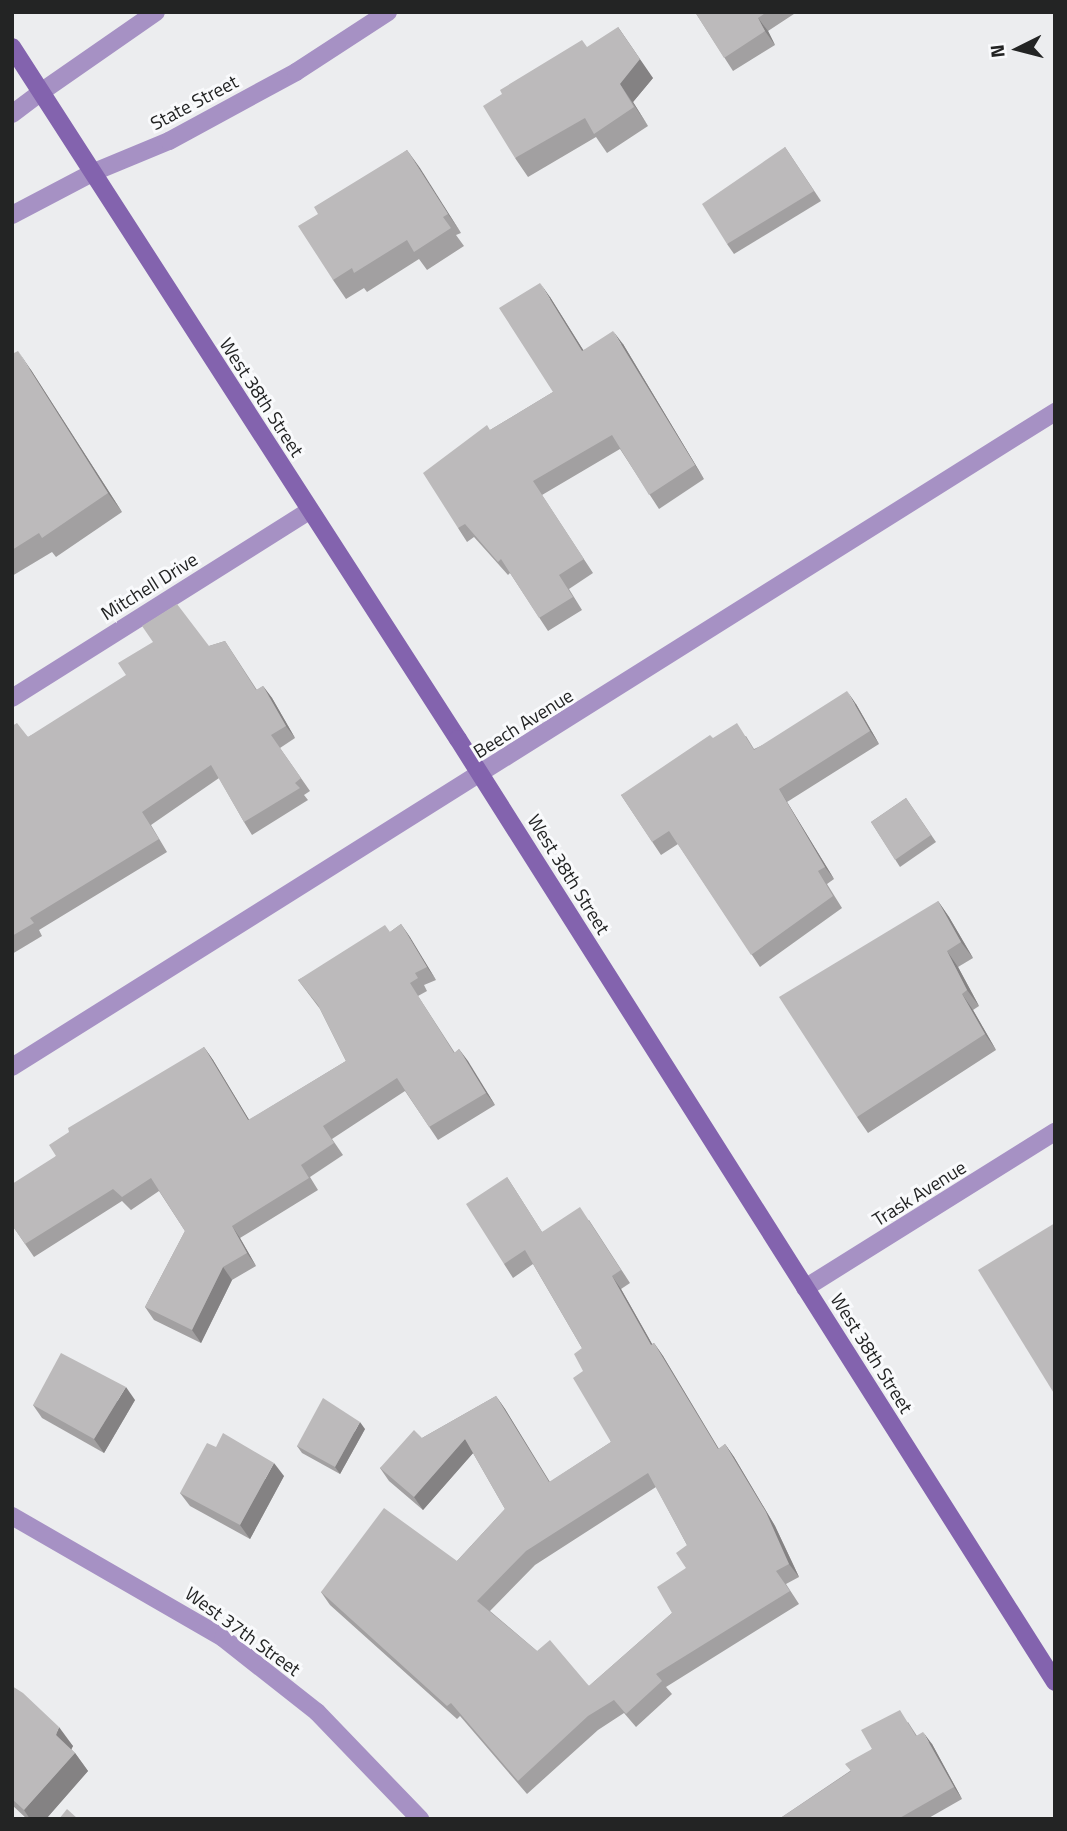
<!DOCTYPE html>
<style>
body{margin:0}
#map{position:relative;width:1067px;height:1831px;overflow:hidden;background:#ecedef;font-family:"Titillium Web",sans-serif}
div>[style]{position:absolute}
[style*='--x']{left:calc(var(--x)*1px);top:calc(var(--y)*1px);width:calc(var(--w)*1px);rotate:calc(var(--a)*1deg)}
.service>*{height:18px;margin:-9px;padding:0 9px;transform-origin:9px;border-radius:9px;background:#a691c4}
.minor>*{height:18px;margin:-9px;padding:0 9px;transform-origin:9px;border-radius:9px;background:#a691c4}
.tertiary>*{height:18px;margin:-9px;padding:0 9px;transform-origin:9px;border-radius:9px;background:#a691c4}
.secondary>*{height:18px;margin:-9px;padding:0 9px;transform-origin:9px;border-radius:9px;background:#8363ae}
.wall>*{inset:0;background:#a2a0a1}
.shaded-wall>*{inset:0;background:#848283}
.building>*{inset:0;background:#bcbabb}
span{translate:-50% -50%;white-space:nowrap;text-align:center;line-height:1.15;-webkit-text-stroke:6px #f9fafc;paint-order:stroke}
.street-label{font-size:19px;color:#232424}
.frame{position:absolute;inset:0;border:14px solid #232424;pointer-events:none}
.north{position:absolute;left:983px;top:14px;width:70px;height:70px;-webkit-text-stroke:5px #f9fafc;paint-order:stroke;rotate:264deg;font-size:19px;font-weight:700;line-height:28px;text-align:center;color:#232424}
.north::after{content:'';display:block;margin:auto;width:24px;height:32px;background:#232424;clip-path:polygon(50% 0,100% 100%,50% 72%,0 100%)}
</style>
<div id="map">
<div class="service">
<i style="--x:12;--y:698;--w:352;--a:-32.2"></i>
</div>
<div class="minor">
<i style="--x:41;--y:92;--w:140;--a:-34.8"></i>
<i style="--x:94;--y:172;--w:81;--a:-22.5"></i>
<i style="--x:169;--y:141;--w:145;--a:-28.5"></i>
<i style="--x:296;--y:72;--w:110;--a:-33.1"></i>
<i style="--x:12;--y:1067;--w:1232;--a:-32.13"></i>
<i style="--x:805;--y:1288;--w:295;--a:-32"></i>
<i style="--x:12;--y:1516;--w:244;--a:30"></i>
<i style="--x:223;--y:1638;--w:120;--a:38.2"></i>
<i style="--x:317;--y:1712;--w:149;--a:46.1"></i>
</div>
<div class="tertiary">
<i style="--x:12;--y:114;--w:36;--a:-37"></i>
<i style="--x:12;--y:215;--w:93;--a:-27.7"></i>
</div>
<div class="secondary">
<i style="--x:12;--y:47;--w:823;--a:57.2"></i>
<i style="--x:458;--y:739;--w:1116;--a:57.66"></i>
</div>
<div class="wall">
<i style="clip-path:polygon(695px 12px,797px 12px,768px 31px,775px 45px,733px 71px)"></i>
<i style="clip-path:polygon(587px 47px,653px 78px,633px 102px,648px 126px,607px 153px,596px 137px,528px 177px,515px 158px)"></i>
<i style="clip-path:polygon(785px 147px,821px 201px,734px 254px,727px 244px)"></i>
<i style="clip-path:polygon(407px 150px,461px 233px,456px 235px,464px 246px,427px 270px,419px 259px,367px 292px,364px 288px,346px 299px,333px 280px,318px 214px)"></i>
<i style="clip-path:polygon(550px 297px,583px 350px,623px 344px,704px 479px,659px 509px,620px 449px,542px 495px,593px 573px,569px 589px,582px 610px,548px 631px,510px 573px,508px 575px,474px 537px,467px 542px,458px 528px,490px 430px,553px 392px)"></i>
<i style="clip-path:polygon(12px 354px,31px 370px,122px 512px,56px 557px,52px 552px,12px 576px)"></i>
<i style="clip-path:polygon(225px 641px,257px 690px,263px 686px,272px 698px,295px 738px,280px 748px,310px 791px,304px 795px,308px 800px,252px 835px,244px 822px,219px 778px,151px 825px,167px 852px,39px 930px,42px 936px,12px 954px,12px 726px,28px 737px,209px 646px)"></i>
<i style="clip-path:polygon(856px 704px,879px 744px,787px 802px,834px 879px,827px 884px,842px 908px,760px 967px,678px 844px,661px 855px,621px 795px,746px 736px,754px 749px)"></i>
<i style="clip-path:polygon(906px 798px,936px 842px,900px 867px,871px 822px)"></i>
<i style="clip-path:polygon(938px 901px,949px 917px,973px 958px,958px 967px,979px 1006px,973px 1010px,996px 1050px,868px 1133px,857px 1117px)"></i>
<i style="clip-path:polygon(401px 924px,436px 980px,424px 985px,427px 991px,418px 996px,455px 1053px,459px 1049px,495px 1105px,438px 1140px,405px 1091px,332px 1139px,343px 1155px,310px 1177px,318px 1190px,240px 1238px,256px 1266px,232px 1280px,201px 1343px,154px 1320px,145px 1307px,185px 1231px,159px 1191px,131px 1210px,122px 1201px,34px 1257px,12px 1225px,56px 1156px,204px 1047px,213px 1060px,249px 1120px,346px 1061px,320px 1009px,298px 980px,390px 932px)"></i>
<i style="clip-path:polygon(evenodd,507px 1177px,542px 1232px,589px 1220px,630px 1283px,621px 1289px,652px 1344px,654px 1343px,663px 1356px,719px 1449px,725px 1444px,734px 1457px,775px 1526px,799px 1577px,786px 1584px,799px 1604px,666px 1687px,672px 1694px,636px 1727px,624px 1713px,598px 1730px,527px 1794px,460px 1716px,457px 1719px,330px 1605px,321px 1592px,457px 1561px,505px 1509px,473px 1453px,423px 1510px,389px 1481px,380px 1468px,422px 1438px,496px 1396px,505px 1409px,550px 1482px,611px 1442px,583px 1371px,582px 1348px,533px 1264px,513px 1278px,504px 1264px,507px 1177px,656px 1487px,687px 1545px,686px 1568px,672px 1613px,589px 1686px,537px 1651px,490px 1611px,535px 1565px,656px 1487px)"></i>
<i style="clip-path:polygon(135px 1400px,104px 1453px,42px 1418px,33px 1405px)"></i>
<i style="clip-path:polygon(365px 1429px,340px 1474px,302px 1453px,297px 1446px)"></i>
<i style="clip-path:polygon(284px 1476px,250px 1539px,190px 1506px,180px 1493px)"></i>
<i style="clip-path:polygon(12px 1686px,73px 1746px,71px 1749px,75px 1753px,88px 1771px,46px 1819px,27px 1819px,12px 1805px)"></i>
<i style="clip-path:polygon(908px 1722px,917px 1736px,932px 1744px,962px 1799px,927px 1819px,779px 1819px,850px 1771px,872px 1749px)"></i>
</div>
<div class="shaded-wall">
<i style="clip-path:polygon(758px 18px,768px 31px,775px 45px,765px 31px)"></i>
<i style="clip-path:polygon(618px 27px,653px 78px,633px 102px,648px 126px,620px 84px)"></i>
<i style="clip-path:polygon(407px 150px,420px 168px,461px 233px,448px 214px)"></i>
<i style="clip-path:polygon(540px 283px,550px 297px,592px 364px,582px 351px)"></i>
<i style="clip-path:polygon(613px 331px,623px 344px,704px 479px,695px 465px)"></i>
<i style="clip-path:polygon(18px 351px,31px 370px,122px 512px,108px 493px)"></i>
<i style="clip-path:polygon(263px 686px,272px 698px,295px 738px,286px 726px)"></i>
<i style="clip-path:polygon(847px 691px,856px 704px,879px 744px,870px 731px)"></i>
<i style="clip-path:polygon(779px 789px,787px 802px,834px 879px,825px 867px)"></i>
<i style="clip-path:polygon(938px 901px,949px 917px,973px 958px,961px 942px)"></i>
<i style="clip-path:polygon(401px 924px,410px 937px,436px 980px,427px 967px)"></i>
<i style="clip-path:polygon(947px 951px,958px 967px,979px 1006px,967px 990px)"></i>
<i style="clip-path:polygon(962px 994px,973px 1010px,996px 1050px,985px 1034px)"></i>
<i style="clip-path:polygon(204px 1047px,213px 1060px,257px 1133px,248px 1120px)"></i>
<i style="clip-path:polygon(459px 1049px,468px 1061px,495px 1105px,486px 1093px)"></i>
<i style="clip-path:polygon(232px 1226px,240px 1238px,256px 1266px,247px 1253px)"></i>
<i style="clip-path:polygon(223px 1267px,232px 1280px,201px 1343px,192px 1330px)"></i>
<i style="clip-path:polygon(612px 1276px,621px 1289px,660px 1358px,651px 1345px)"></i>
<i style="clip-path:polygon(654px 1343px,663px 1356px,727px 1463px,718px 1449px)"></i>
<i style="clip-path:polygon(126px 1387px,135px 1400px,104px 1453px,94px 1439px)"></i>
<i style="clip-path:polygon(496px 1396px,505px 1409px,558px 1496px,549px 1482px)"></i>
<i style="clip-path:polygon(360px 1422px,365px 1429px,340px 1474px,335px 1467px)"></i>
<i style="clip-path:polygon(465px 1439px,474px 1452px,423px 1510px,414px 1497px)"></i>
<i style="clip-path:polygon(725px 1444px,734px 1457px,775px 1526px,799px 1577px,789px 1564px)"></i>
<i style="clip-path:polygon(274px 1463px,284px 1476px,250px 1539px,240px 1525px)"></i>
<i style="clip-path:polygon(59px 1727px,73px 1746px,69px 1754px,56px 1735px)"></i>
<i style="clip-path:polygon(923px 1732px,932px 1744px,962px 1799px,954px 1787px)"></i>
<i style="clip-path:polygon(75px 1753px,88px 1771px,46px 1819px,30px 1819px,24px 1810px)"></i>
</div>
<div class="building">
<i style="clip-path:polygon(695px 12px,767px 12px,758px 18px,765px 31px,724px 58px)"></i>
<i style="clip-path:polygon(618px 27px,640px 59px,620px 84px,634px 107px,594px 134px,585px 118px,515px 158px,483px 106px,502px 94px,500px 90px,582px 40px,587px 47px)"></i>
<i style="clip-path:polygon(785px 147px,814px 191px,727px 244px,702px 204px)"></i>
<i style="clip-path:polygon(407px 150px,448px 214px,443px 217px,451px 228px,414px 252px,407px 240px,354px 273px,352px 268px,333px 280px,298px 226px,318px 214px,314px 207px)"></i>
<i style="clip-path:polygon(540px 283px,582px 351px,613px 331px,695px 465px,649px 495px,612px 435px,533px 481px,584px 559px,559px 575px,573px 597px,539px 618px,501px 559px,498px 562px,465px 524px,458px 528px,423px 473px,487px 425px,490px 430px,553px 392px,499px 308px)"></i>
<i style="clip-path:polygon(18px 351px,108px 493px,42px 538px,39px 533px,12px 550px,12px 354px)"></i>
<i style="clip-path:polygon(177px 604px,209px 646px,225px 641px,256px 690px,263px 686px,286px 726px,271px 735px,301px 778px,295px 783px,300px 788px,244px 822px,211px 765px,142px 812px,159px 839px,30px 918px,34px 923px,12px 936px,12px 726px,17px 723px,28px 737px,126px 675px,118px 663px,153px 642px,142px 626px)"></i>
<i style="clip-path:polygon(847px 691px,870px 731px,779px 789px,825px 867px,818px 871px,833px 896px,751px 955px,669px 831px,652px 842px,621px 795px,710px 735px,713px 738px,737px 723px,754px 750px)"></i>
<i style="clip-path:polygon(906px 798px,931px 835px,895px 860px,871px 822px)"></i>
<i style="clip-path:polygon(938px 901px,961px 942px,947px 951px,967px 990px,962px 994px,985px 1034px,857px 1117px,779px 997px)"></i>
<i style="clip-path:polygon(401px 924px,427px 967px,415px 973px,418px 978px,410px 983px,454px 1053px,459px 1049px,486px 1093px,429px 1127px,397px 1078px,323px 1126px,334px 1143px,301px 1165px,309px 1178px,232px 1226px,247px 1253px,223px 1267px,192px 1330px,145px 1307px,185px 1231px,151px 1178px,122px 1197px,113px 1189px,25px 1244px,12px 1225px,12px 1184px,56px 1156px,49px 1145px,69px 1132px,68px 1128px,204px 1047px,248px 1120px,346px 1061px,318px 1005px,298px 980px,385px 925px,390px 932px)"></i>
<i style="clip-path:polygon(evenodd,507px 1177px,542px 1232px,580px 1207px,621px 1270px,612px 1276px,651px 1345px,654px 1343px,718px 1449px,725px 1444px,766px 1512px,789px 1564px,776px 1571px,790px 1591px,656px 1674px,662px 1681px,626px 1714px,614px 1700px,588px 1716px,518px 1781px,451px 1703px,447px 1706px,321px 1592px,384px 1508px,457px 1561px,505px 1509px,465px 1439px,414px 1497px,380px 1468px,414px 1430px,422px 1438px,496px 1396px,549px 1482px,611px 1442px,573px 1378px,583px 1371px,574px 1354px,582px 1348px,525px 1250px,504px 1264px,466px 1204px,507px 1177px,648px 1473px,687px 1545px,676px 1553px,686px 1568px,657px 1587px,672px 1613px,589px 1686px,550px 1640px,537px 1651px,477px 1601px,526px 1551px,648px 1473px)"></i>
<i style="clip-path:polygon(1055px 1223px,1055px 1395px,978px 1270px)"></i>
<i style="clip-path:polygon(61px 1353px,126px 1387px,94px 1439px,33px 1405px)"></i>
<i style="clip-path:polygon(323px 1398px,360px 1422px,335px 1467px,297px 1446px)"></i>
<i style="clip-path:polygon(223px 1433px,274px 1463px,240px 1525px,180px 1493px,207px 1443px,216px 1447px)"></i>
<i style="clip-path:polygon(12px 1686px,23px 1693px,59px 1727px,56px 1735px,75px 1753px,24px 1810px,12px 1799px)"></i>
<i style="clip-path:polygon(900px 1710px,916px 1736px,923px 1732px,954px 1787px,898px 1819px,779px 1819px,851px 1771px,845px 1764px,872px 1749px,861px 1730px)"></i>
<i style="clip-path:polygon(67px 1809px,78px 1819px,59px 1819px)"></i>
</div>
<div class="street-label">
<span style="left:194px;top:102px;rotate:-28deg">State Street</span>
<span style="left:262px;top:397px;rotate:57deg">West 38th Street</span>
<span style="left:149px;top:586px;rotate:-32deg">Mitchell Drive</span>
<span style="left:523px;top:723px;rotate:-32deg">Beech Avenue</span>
<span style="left:569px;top:874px;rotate:58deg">West 38th Street</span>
<span style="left:919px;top:1193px;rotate:-32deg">Trask Avenue</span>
<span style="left:872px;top:1353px;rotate:58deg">West 38th Street</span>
<span style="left:243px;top:1631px;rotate:36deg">West 37th Street</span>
</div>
<div class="frame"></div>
<div class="north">N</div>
</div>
